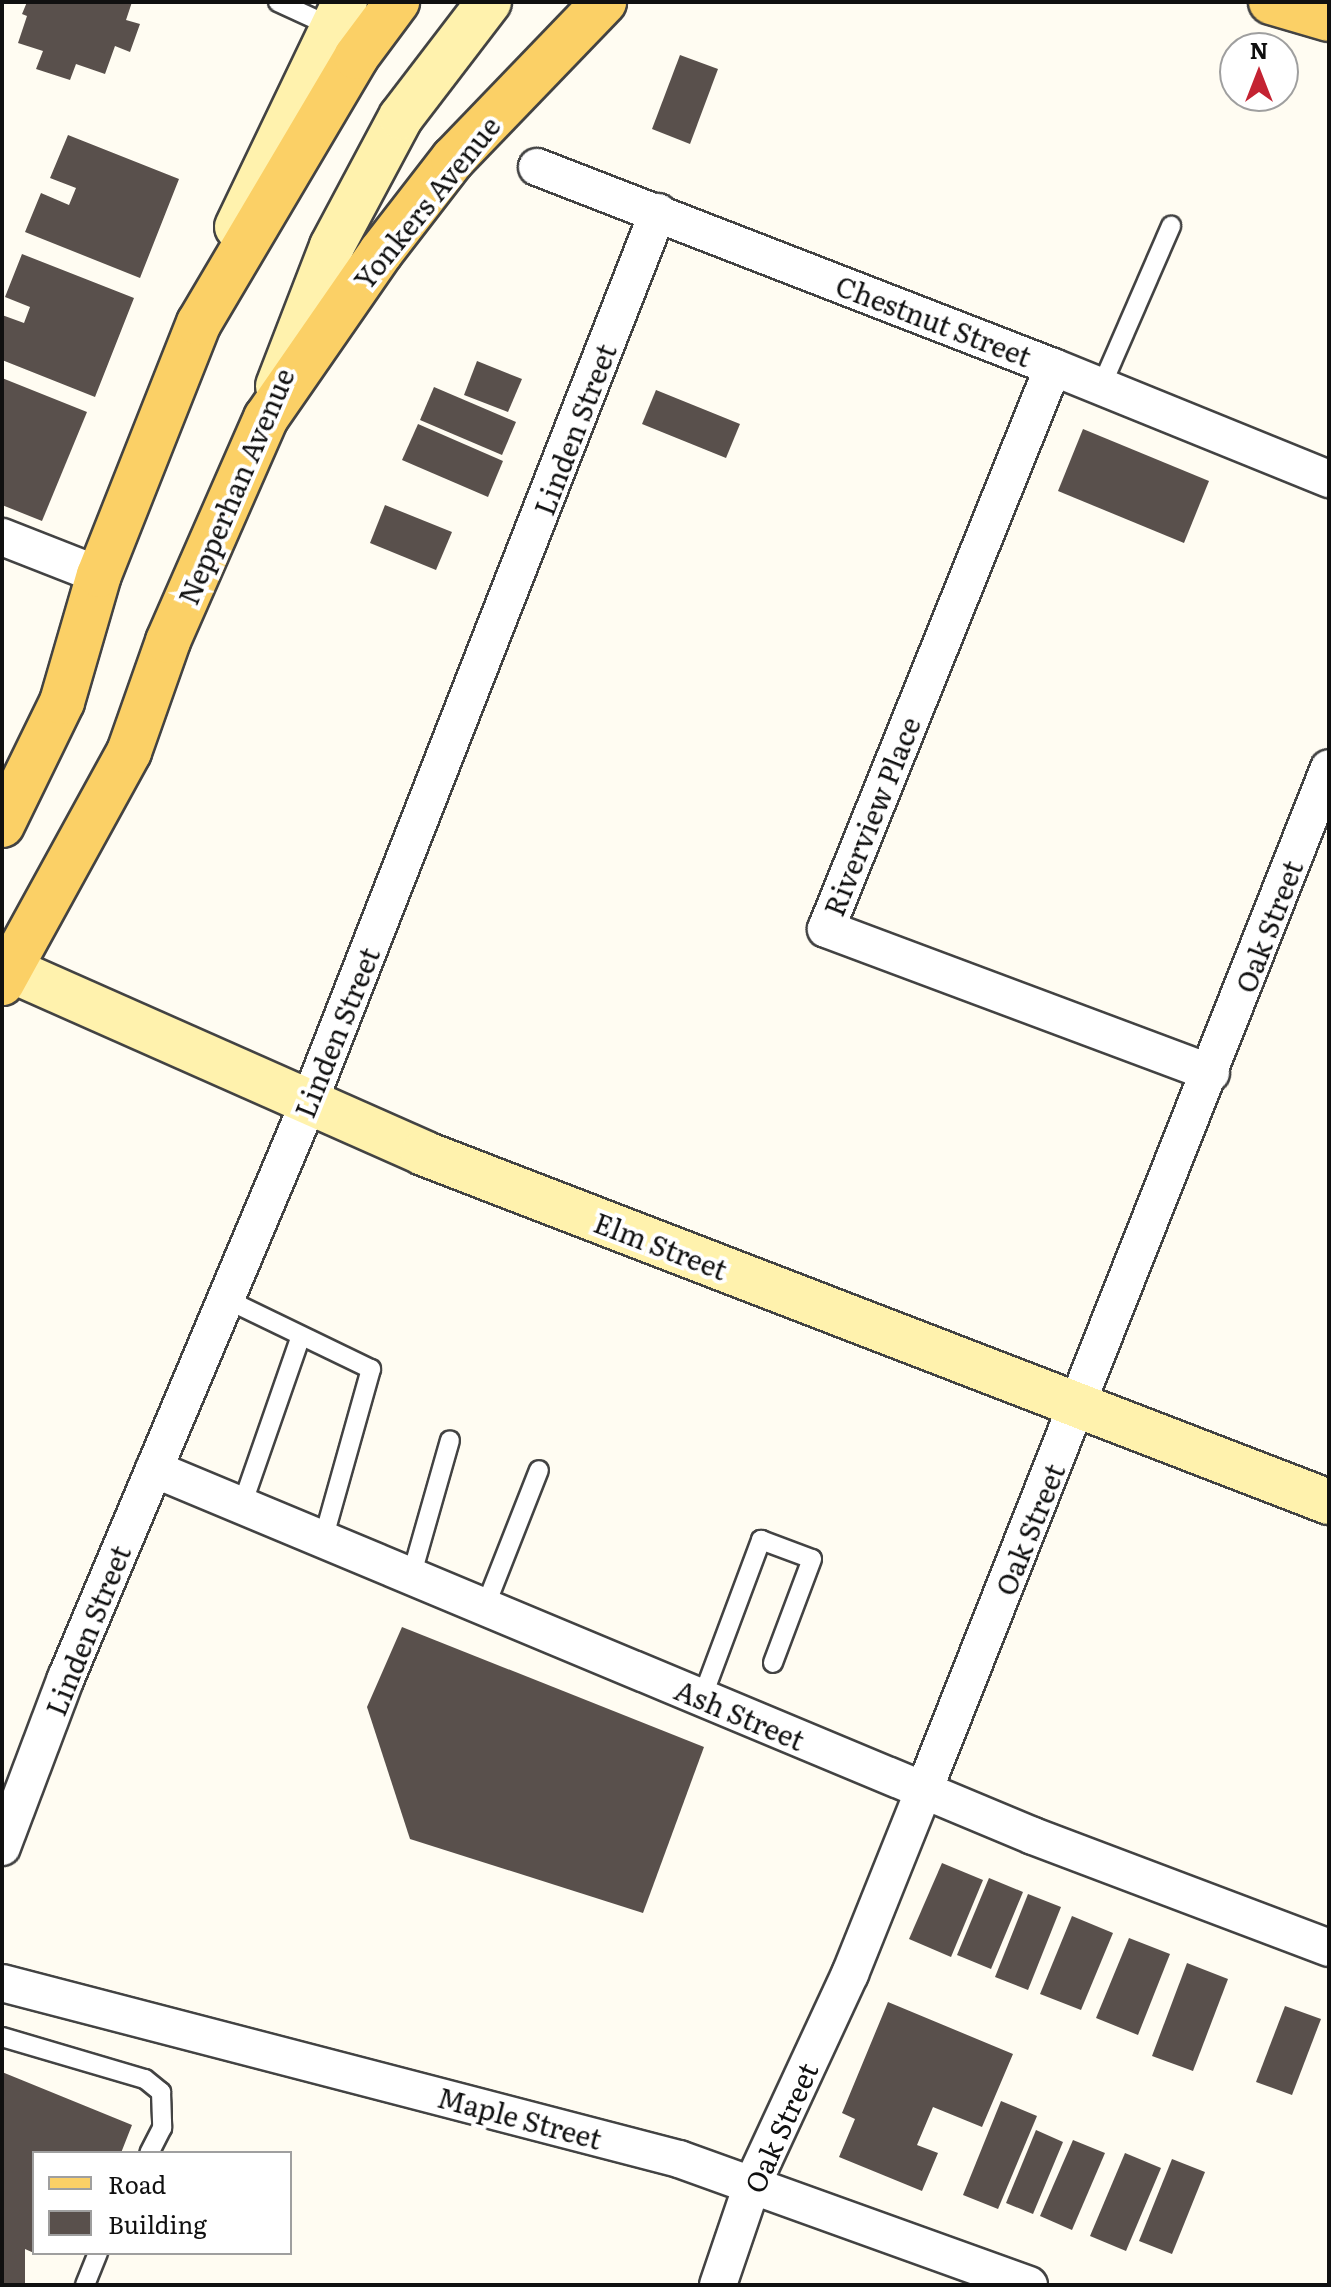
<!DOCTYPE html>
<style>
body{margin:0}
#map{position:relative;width:1331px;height:2287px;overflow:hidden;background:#fffcf2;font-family:Literata,serif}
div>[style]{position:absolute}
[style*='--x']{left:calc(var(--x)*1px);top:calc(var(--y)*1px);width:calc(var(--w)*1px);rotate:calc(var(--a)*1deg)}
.building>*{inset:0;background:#59504c}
.roads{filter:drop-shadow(2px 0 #434343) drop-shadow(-2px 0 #434343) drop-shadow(0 2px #434343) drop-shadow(0 -2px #434343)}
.lane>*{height:18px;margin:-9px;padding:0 9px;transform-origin:9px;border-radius:9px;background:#fff}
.street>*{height:36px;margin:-18px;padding:0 18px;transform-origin:18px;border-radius:18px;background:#fff}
.secondary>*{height:44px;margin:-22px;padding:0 22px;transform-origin:22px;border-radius:22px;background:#fff2ad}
.primary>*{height:44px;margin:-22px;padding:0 22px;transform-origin:22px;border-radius:22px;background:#fbd066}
span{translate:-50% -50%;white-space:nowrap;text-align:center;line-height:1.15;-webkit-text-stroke:8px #fff;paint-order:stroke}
.street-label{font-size:28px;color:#101010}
.frame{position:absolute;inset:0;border:4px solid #101010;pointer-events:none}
.legend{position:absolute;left:32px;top:2151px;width:260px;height:104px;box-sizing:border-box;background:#fff;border:2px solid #9f9f9f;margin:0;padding:10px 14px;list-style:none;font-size:24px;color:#101010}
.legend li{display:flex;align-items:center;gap:16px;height:40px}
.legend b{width:40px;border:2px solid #9f9f9f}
.north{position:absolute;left:1219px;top:32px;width:80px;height:80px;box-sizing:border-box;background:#fff;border:2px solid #9f9f9f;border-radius:50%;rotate:0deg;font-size:22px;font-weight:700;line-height:32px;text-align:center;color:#101010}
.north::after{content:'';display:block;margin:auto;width:28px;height:36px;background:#c42332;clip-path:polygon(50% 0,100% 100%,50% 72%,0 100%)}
</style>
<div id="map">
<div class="building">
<i style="clip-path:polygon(27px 2px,132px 2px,126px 20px,140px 24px,130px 52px,115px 46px,105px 74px,76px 64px,70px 80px,36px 69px,43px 51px,18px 43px,27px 16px,22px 14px)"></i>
<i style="clip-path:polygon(680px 55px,718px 69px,690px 144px,652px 129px)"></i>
<i style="clip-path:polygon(68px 135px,179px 179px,140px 278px,25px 232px,41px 193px,69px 205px,76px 188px,50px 178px)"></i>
<i style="clip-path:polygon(22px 254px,134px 298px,95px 397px,2px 360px,2px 315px,24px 323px,30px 307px,5px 297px)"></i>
<i style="clip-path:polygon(477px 361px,522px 379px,508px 412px,464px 395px)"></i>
<i style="clip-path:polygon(2px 378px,87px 412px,42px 521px,2px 505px)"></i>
<i style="clip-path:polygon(434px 387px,516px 422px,502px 455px,420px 420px)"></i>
<i style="clip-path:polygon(656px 390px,740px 424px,726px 458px,642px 424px)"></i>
<i style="clip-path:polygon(418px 424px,503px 461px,488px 497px,402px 460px)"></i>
<i style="clip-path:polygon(1083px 429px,1209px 481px,1184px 543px,1058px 491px)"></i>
<i style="clip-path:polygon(385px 505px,452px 532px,436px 570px,370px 543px)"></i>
<i style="clip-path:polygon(402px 1627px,704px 1747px,643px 1913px,410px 1839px,367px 1707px)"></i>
<i style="clip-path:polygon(942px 1863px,983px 1880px,951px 1957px,909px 1939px)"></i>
<i style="clip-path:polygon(989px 1878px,1023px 1892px,991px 1969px,957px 1955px)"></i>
<i style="clip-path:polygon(1028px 1894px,1061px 1907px,1028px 1990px,995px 1977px)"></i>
<i style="clip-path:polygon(1072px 1916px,1113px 1933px,1081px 2010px,1040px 1994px)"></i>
<i style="clip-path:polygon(1129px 1938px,1170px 1954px,1138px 2035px,1096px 2018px)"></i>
<i style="clip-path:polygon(1187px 1963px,1228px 1979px,1193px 2071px,1152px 2056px)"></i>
<i style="clip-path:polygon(888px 2002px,1013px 2054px,982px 2127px,933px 2107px,917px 2145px,938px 2153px,922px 2191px,839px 2157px,855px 2119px,842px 2113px)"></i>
<i style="clip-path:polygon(1285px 2006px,1321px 2019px,1292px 2095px,1256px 2082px)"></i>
<i style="clip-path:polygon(2px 2072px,132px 2125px,121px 2153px,34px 2153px,34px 2253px,25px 2249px,25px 2285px,2px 2285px)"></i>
<i style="clip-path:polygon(1001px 2101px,1037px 2116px,998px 2209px,963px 2195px)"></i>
<i style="clip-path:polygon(1036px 2130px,1063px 2142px,1033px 2214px,1006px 2203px)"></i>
<i style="clip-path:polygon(1073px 2140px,1105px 2153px,1072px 2230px,1040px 2216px)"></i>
<i style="clip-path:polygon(1125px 2153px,1161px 2168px,1126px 2251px,1090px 2236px)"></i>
<i style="clip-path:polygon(1172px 2159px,1205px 2172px,1172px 2254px,1139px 2241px)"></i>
</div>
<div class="roads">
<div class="lane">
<i style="--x:278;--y:2;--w:60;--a:24.8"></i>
<i style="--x:1101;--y:387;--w:176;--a:-66.5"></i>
<i style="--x:226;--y:1299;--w:161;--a:25.8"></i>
<i style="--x:371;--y:1369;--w:178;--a:105.7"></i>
<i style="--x:242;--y:1505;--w:179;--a:-70.8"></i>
<i style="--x:411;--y:1577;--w:142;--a:-74.1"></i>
<i style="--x:485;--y:1607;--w:147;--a:-68.5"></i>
<i style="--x:702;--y:1698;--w:169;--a:-69.5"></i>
<i style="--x:761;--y:1540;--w:54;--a:20.4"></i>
<i style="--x:812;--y:1559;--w:111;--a:110.6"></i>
<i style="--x:2;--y:2037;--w:149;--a:16.4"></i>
<i style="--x:145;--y:2079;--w:21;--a:39"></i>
<i style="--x:161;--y:2092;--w:36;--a:88"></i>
<i style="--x:162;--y:2128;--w:28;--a:117"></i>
<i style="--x:85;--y:2285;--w:35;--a:-68"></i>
</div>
<div class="street">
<i style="--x:537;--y:167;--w:553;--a:21.19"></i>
<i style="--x:1053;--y:367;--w:298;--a:22.1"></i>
<i style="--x:1053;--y:367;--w:606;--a:111.99"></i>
<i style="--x:826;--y:929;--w:411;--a:20.5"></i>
<i style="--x:2;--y:537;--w:104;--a:21.4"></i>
<i style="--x:154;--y:1469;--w:953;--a:22.66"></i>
<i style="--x:1033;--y:1836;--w:316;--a:20.7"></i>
<i style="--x:2;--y:1847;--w:181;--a:-69.3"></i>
<i style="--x:66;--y:1678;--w:625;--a:-67.13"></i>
<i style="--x:309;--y:1102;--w:956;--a:-68.59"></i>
<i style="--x:2;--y:1983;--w:700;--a:14.57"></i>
<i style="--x:679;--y:2159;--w:372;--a:19.8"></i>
<i style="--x:718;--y:2285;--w:106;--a:-71.2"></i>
<i style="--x:752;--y:2185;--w:233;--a:-65.1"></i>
<i style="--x:850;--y:1974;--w:198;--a:-68.1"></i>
<i style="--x:924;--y:1790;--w:1099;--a:-68.38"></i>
</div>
<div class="secondary">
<i style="--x:237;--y:227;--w:250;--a:-64.4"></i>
<i style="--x:278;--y:386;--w:150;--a:-68.9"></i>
<i style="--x:332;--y:246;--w:146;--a:-61.9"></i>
<i style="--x:401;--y:117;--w:145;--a:-52.6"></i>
<i style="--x:2;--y:966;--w:461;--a:23.9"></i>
<i style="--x:423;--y:1153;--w:971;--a:21.07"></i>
</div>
<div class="primary">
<i style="--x:1271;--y:2;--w:60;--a:16.3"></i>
<i style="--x:2;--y:825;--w:137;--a:-64"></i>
<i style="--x:62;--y:702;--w:132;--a:-73.8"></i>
<i style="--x:99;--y:575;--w:271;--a:-68.4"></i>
<i style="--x:199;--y:323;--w:309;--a:-59.4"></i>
<i style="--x:356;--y:57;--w:69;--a:-53.3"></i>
<i style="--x:2;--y:983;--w:264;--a:-61.2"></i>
<i style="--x:129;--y:752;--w:118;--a:-70.6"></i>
<i style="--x:168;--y:641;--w:244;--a:-66.3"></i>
<i style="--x:266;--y:418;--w:202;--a:-55.3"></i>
<i style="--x:381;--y:252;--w:118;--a:-52.3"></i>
<i style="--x:453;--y:159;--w:218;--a:-46.1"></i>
</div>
</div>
<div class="street-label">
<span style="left:426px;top:202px;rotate:-51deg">Yonkers Avenue</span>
<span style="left:934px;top:320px;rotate:21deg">Chestnut Street</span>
<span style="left:574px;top:429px;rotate:-69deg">Linden Street</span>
<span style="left:235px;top:486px;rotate:-67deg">Nepperhan Avenue</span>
<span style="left:871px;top:816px;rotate:-68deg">Riverview Place</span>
<span style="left:1268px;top:926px;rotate:-69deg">Oak Street</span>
<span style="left:336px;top:1032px;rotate:-68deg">Linden Street</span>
<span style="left:661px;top:1245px;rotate:21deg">Elm Street</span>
<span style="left:1029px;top:1529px;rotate:-68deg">Oak Street</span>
<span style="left:87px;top:1630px;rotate:-68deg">Linden Street</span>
<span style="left:740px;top:1714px;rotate:23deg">Ash Street</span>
<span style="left:520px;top:2117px;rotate:15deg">Maple Street</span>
<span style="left:780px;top:2127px;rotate:-66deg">Oak Street</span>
</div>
<div class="frame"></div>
<ul class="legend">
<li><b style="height:10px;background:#fbd066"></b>Road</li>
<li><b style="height:22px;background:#59504c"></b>Building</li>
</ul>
<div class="north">N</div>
</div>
